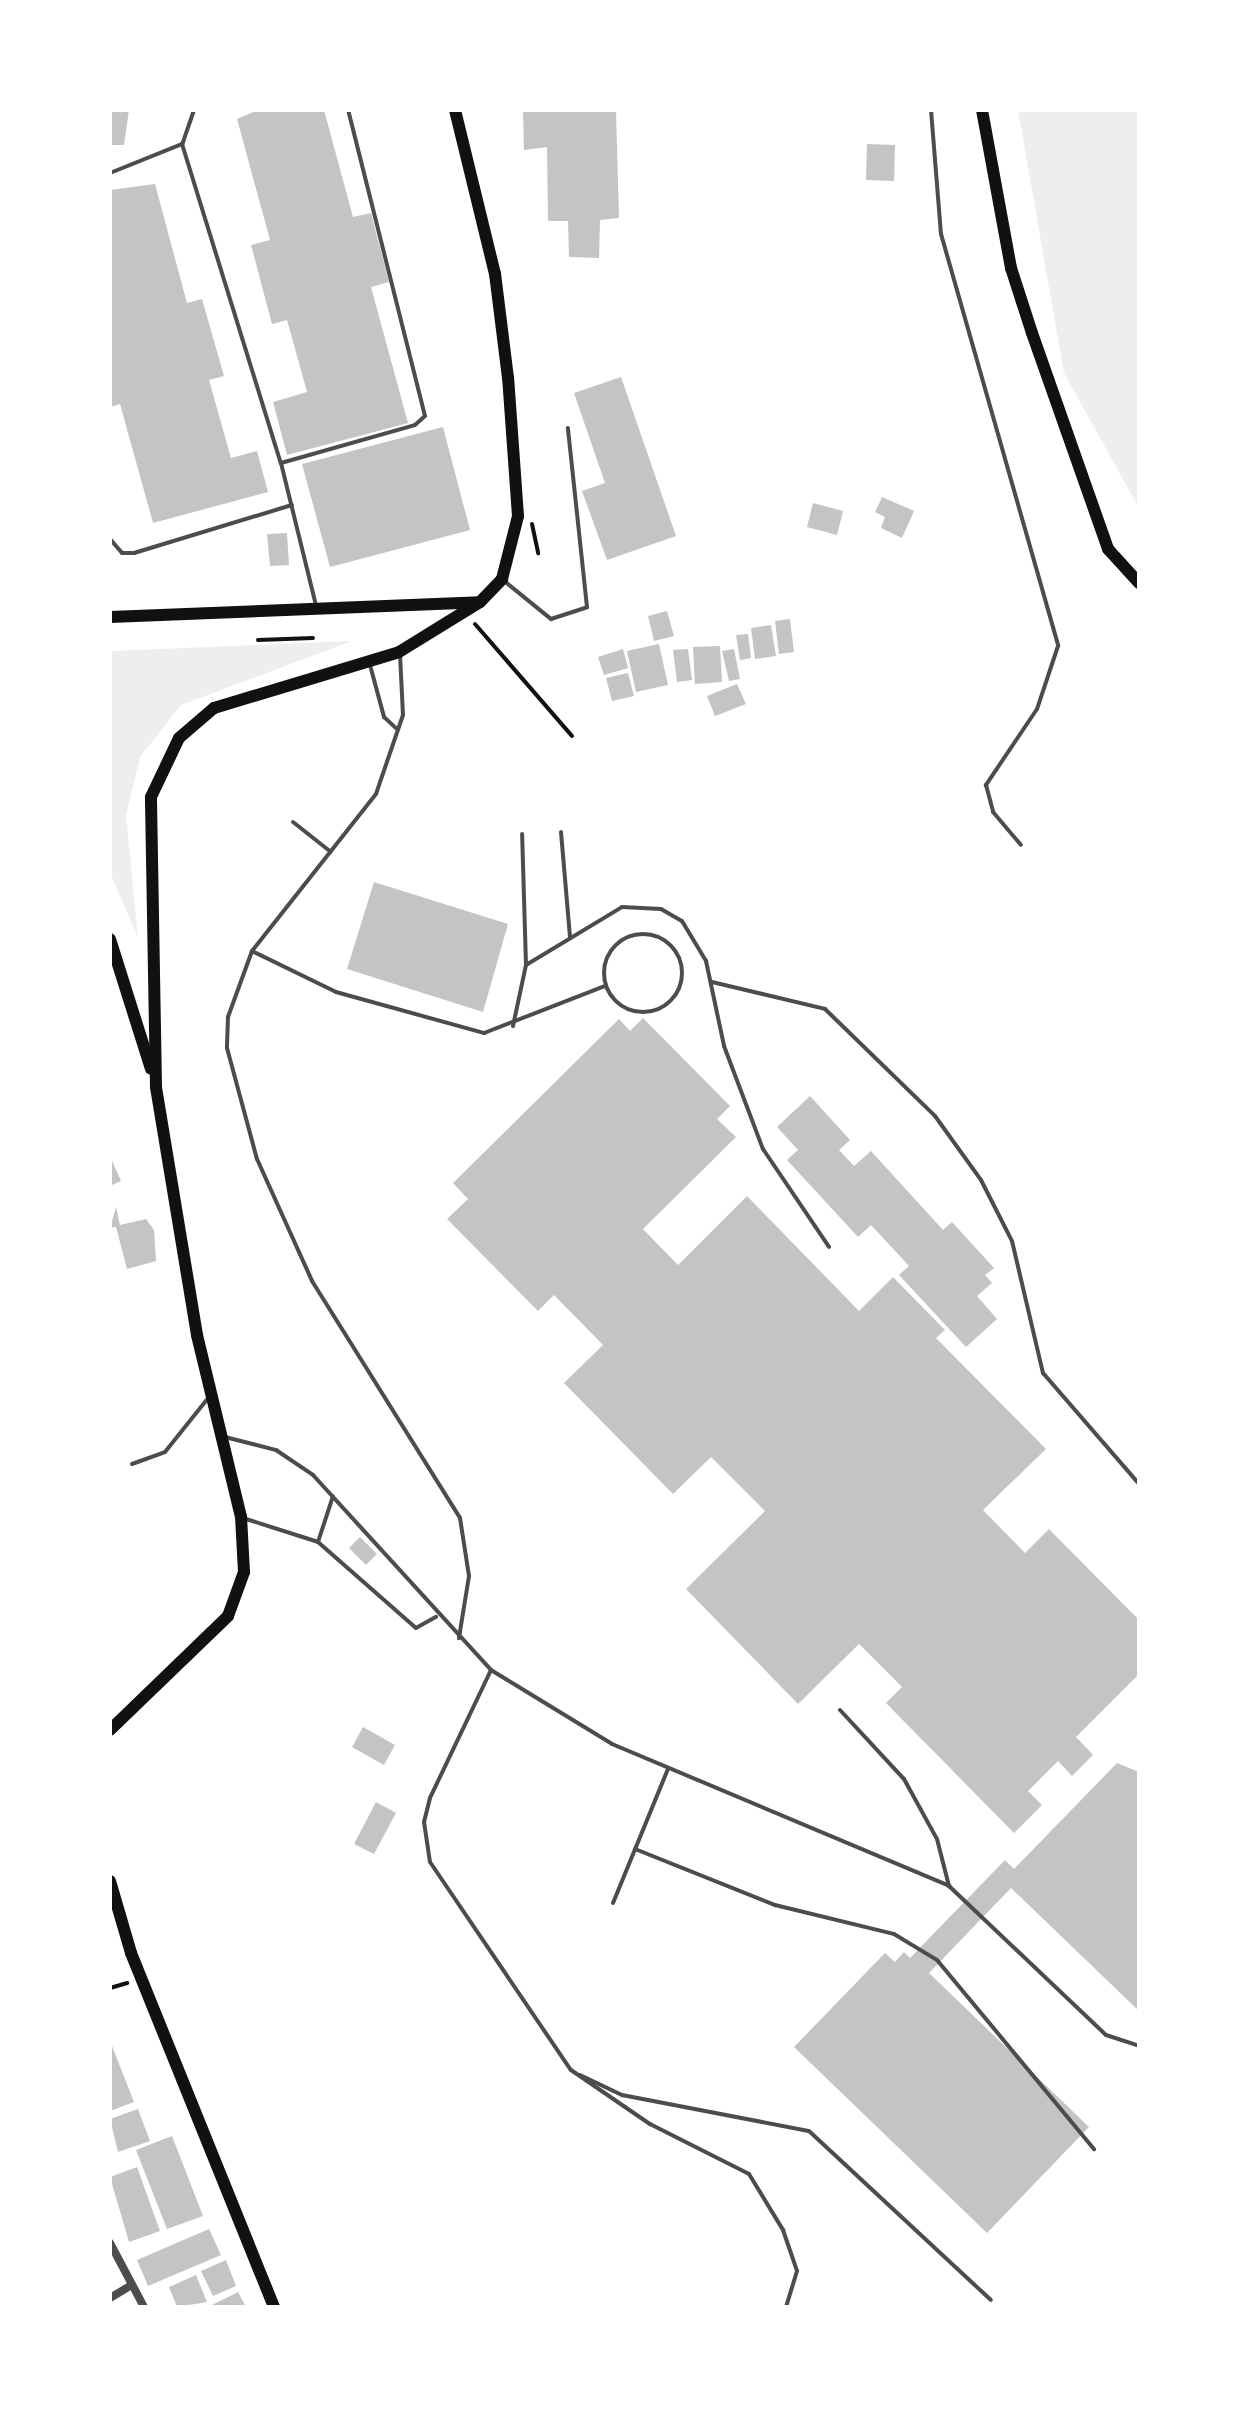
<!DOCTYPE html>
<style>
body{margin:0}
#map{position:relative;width:1249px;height:2417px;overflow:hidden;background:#fff;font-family:Rubik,sans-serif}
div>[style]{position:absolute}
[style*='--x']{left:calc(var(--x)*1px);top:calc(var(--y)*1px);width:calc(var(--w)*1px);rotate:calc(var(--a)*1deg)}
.green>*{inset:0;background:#eee}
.building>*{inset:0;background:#c4c4c4}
.path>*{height:4px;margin:-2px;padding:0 2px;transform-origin:2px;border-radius:2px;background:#111}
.service>*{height:4px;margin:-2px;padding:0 2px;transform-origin:2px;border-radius:2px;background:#4c4c4c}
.service>.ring{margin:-2px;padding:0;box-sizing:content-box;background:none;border:4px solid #4c4c4c;border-radius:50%}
.minor>*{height:8px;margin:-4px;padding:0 4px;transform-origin:4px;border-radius:4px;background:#4c4c4c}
.secondary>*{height:12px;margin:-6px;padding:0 6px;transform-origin:6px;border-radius:6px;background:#111}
.primary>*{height:12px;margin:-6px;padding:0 6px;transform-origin:6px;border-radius:6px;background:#111}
span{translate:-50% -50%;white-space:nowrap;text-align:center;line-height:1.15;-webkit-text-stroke:7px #fff;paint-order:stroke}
.frame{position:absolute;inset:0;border:112px solid #fff;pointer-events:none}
</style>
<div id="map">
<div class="green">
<i style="clip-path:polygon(1018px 110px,1139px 110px,1139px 508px,1064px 373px)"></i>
<i style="clip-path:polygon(352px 641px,181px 705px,140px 757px,126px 816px,138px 937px,110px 873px,110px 651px)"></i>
</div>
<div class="building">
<i style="clip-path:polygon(110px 110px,129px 110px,124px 145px,110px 145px)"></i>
<i style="clip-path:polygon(258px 110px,324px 110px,353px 217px,371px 213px,389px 282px,371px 287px,408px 423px,287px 455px,273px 402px,307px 392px,287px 320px,272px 324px,251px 245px,270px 240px,237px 119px)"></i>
<i style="clip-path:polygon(523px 110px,616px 110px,619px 218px,600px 220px,599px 258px,569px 257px,568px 221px,548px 221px,547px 147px,524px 150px)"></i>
<i style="clip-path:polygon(867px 144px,895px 145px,894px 181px,866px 180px)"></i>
<i style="clip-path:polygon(155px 184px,187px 303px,202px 299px,224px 376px,209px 380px,231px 458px,257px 451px,268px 492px,153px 523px,120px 404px,110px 407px,110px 190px)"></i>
<i style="clip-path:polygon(621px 377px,676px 536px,607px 560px,582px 491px,605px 483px,574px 393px)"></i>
<i style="clip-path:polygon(443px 427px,470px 530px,330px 567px,302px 464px)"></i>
<i style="clip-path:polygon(882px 497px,914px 511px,902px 538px,881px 528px,885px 517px,875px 512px)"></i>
<i style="clip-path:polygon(813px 503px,843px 511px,837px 535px,807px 527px)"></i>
<i style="clip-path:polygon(287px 533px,289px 565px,270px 566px,267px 534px)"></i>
<i style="clip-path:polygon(667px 611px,674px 636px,654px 641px,648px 616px)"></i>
<i style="clip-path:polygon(790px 619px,794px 652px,779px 654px,775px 621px)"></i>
<i style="clip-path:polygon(771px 625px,776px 656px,755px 659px,751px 628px)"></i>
<i style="clip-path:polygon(748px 634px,751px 658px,740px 660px,736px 635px)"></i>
<i style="clip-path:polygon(659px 644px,668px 685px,636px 692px,627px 651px)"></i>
<i style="clip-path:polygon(720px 646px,722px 682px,695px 684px,693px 647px)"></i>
<i style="clip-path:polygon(623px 649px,628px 668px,604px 675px,598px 657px)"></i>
<i style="clip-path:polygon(688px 649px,692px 680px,677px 682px,673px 650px)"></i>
<i style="clip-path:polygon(734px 649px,740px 679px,729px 681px,722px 651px)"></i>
<i style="clip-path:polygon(628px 673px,634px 696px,612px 701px,606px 678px)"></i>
<i style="clip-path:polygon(737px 684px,746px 704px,715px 716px,707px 696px)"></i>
<i style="clip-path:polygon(374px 882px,508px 924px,483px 1012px,347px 969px)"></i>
<i style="clip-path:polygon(643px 1018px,730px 1106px,717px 1119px,736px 1137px,643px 1229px,678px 1265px,747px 1196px,859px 1311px,893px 1277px,945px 1330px,936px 1338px,1046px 1449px,983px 1510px,1025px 1553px,1049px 1529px,1139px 1620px,1139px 1674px,1076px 1737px,1093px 1755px,1072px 1776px,1058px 1761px,1028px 1791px,1042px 1805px,1014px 1833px,886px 1703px,902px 1687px,859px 1644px,798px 1704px,686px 1589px,765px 1511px,711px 1457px,673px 1494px,564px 1383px,603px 1345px,554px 1295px,538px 1311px,447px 1219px,468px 1199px,453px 1183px,619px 1019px,630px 1031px)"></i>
<i style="clip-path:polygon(810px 1096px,850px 1140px,839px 1150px,854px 1166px,871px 1151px,943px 1230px,952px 1222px,994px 1268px,985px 1275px,992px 1283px,977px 1296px,997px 1319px,966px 1347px,899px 1275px,909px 1266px,871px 1225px,858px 1237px,787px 1160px,798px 1150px,777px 1127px)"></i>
<i style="clip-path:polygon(110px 1156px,121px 1181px,110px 1186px)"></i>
<i style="clip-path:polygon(116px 1207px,120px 1225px,146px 1219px,154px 1230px,156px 1261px,127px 1269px,116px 1227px,110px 1228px)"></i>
<i style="clip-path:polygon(360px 1537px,377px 1554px,366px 1565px,349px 1548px)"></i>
<i style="clip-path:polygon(363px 1727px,395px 1745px,384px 1765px,352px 1747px)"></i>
<i style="clip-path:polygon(1117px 1763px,1139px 1772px,1139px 2011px,1011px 1888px,929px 1973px,1089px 2127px,987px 2233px,794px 2047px,885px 1953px,895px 1962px,904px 1952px,910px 1958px,1005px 1860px,1014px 1869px)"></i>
<i style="clip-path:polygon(376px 1802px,396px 1813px,374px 1854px,354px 1844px)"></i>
<i style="clip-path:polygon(112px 2046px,134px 2102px,110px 2111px,110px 2047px)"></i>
<i style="clip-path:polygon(138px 2109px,150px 2141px,118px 2152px,110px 2119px)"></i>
<i style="clip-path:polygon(172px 2136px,203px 2216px,167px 2229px,136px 2150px)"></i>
<i style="clip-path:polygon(137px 2167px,160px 2231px,129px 2242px,110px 2177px)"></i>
<i style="clip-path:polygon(209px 2229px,221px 2255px,148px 2286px,137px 2260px)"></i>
<i style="clip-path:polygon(226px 2260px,236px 2286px,213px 2296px,201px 2271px)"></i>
<i style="clip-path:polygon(196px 2275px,207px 2302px,177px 2307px,169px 2287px)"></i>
<i style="clip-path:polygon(238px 2292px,246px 2307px,208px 2307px)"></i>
</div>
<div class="path">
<i style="--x:532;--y:524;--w:30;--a:78"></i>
<i style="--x:475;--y:624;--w:148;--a:49.1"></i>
<i style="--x:258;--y:640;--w:55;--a:-2.1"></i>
<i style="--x:110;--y:1988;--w:18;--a:-16"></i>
</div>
<div class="service">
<i style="--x:194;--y:110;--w:36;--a:109"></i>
<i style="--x:182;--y:144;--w:334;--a:72.8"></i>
<i style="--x:281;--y:463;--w:146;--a:76.2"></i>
<i style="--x:931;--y:110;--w:124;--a:85.4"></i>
<i style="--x:941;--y:234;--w:428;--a:74.1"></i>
<i style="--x:1058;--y:646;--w:66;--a:108.4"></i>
<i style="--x:1037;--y:709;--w:92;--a:123.9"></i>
<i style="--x:986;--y:785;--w:28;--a:75"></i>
<i style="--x:993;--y:812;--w:43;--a:49.7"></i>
<i style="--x:110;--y:173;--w:78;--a:-21.9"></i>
<i style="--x:281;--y:463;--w:139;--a:-15.8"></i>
<i style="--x:415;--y:425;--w:13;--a:-42"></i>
<i style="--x:425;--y:416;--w:316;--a:-104.1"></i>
<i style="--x:110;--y:539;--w:18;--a:49"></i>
<i style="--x:122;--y:553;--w:12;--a:0"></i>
<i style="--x:134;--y:553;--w:165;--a:-16.9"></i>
<i style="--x:503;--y:580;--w:62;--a:39.1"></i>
<i style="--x:551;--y:619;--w:38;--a:-18"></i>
<i style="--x:587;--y:607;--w:180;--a:-96.1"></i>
<i style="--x:400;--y:654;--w:61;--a:87.2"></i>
<i style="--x:403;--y:715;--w:83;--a:108.9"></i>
<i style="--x:376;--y:794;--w:200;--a:128.3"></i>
<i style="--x:252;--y:951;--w:70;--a:110"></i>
<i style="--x:228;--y:1017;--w:31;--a:92"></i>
<i style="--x:227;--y:1048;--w:115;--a:74.9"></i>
<i style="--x:257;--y:1159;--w:134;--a:65.7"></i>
<i style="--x:312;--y:1281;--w:279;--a:58"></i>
<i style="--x:460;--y:1518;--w:59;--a:81.2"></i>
<i style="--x:469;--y:1576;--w:63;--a:99.2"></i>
<i style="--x:370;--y:665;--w:54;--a:74.9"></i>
<i style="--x:384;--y:717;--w:16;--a:43"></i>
<i style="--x:293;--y:822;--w:48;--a:38.3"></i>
<i style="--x:561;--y:832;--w:105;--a:85.1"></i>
<i class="ring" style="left:604px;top:934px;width:74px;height:74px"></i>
<i style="--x:252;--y:951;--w:93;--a:26"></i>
<i style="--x:336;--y:992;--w:154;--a:15.5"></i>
<i style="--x:484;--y:1033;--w:130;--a:-21.2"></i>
<i style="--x:526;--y:965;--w:112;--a:-31.1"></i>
<i style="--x:622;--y:907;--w:39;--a:3"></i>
<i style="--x:661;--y:909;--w:24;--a:30"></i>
<i style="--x:682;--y:921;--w:47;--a:59"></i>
<i style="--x:706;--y:961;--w:87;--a:78"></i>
<i style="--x:724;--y:1046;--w:110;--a:69.3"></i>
<i style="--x:763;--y:1149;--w:118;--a:56"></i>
<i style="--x:712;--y:982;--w:116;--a:13.4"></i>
<i style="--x:825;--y:1009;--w:153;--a:44.2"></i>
<i style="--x:935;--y:1116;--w:79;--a:54.3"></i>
<i style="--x:981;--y:1180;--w:68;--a:63.1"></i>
<i style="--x:1012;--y:1241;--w:136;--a:76.8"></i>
<i style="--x:1043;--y:1373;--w:147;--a:49.1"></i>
<i style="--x:513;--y:1026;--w:62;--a:-78"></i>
<i style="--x:526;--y:965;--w:131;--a:-91.7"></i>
<i style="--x:225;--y:1437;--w:53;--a:14.3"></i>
<i style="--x:276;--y:1450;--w:45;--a:34"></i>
<i style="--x:313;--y:1475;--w:264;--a:47.6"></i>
<i style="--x:491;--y:1670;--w:142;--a:31.4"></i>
<i style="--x:612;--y:1744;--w:366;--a:22.8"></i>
<i style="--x:949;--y:1886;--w:216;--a:43.5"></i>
<i style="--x:1106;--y:2035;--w:35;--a:18"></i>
<i style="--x:132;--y:1464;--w:35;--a:-20"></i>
<i style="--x:165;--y:1452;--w:70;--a:-51.3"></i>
<i style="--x:243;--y:1518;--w:79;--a:17.7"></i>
<i style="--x:318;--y:1542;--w:130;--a:41.3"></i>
<i style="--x:416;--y:1628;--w:23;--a:-29"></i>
<i style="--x:318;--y:1542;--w:48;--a:-71.9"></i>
<i style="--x:491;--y:1670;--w:142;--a:115.5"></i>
<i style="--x:430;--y:1798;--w:25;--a:104"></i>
<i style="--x:424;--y:1822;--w:40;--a:81.5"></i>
<i style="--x:430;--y:1862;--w:251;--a:55.9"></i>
<i style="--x:571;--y:2070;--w:96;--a:34.4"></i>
<i style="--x:650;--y:2124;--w:111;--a:26.8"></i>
<i style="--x:749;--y:2174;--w:66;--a:58.7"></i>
<i style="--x:783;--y:2230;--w:43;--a:71.1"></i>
<i style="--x:797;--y:2271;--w:38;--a:107"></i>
<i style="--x:840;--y:1710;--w:94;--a:47.2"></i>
<i style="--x:904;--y:1779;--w:68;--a:61.2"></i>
<i style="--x:937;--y:1839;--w:49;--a:75.7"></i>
<i style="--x:635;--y:1849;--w:151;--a:21.8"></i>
<i style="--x:775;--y:1905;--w:122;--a:13.7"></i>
<i style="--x:894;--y:1934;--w:50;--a:31.2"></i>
<i style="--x:937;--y:1960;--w:246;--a:50.3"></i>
<i style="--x:613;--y:1903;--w:145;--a:-67.7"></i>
<i style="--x:580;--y:2075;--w:47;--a:25.5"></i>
<i style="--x:622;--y:2095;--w:190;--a:10.9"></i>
<i style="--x:809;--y:2131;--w:248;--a:42.9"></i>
</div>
<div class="minor">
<i style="--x:110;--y:2243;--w:72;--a:62"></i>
<i style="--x:110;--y:2298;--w:23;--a:-31"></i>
</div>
<div class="secondary">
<i style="--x:982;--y:110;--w:161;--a:79.6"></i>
<i style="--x:1011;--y:268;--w:68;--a:72.1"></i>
<i style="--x:1032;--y:333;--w:229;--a:70.6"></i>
<i style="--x:1108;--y:549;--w:46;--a:47.6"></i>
<i style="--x:110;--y:939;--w:136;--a:72.5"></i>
<i style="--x:110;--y:1730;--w:164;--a:-44"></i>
<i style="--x:228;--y:1616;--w:47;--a:-70"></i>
<i style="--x:244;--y:1572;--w:55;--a:-93.1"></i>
<i style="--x:241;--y:1517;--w:187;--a:-103.6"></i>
<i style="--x:197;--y:1335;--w:251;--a:-99.4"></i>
<i style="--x:156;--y:1087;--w:290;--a:-91"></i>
<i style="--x:151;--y:797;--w:65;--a:-64.6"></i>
<i style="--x:179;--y:738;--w:46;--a:-40.6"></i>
<i style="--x:214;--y:708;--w:193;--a:-16.8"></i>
<i style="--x:399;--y:652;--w:95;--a:-31.7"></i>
<i style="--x:110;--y:1881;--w:75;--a:73.7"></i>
<i style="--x:131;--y:1953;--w:382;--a:68"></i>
</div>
<div class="primary">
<i style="--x:110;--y:617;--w:370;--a:-2.3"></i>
<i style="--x:480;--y:602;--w:32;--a:-46"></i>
<i style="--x:502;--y:579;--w:65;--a:-75.7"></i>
<i style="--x:518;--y:516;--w:138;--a:-94.1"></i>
<i style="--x:508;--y:378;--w:105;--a:-97.1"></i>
<i style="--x:495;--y:274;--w:169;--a:-103.7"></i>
</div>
<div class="frame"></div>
</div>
